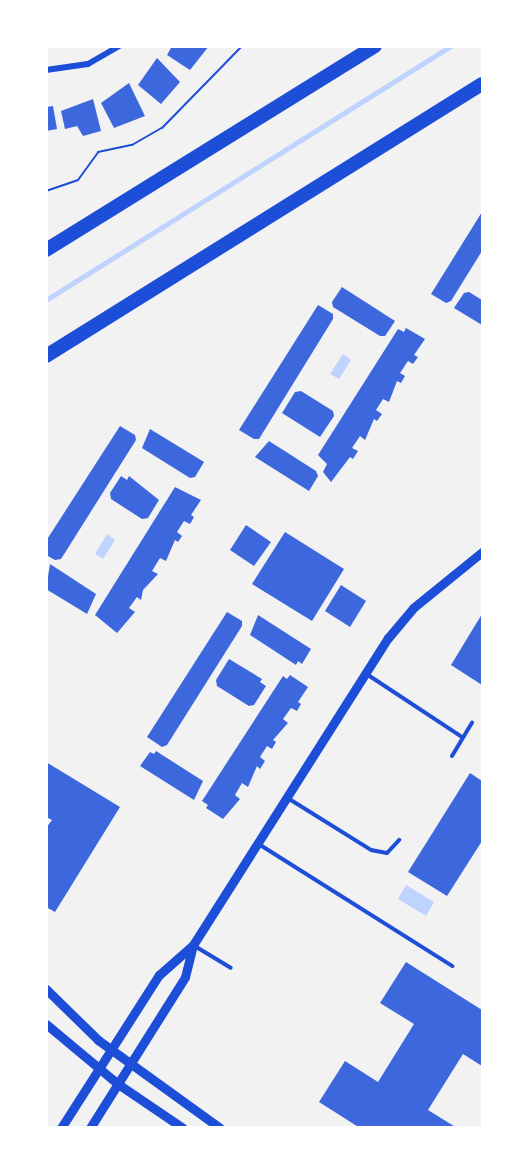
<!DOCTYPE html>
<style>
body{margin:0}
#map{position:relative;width:529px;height:1174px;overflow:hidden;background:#f2f2f2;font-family:"Alegreya Sans",sans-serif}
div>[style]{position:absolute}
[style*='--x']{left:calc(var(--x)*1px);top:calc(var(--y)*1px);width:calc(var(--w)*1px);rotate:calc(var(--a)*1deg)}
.water>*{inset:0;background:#bfd3fe}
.stream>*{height:4.5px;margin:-2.25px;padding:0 2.25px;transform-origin:2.25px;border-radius:2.25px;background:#bfd3fe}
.building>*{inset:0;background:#3d67dc}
.path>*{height:2px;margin:-1px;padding:0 1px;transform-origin:1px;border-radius:1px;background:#1d4ed8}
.service>*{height:4px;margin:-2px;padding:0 2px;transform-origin:2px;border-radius:2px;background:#1d4ed8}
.minor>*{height:6px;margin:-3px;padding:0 3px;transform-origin:3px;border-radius:3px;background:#1d4ed8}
.tertiary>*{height:9px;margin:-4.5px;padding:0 4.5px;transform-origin:4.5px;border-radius:4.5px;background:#1d4ed8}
.motorway>*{height:14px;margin:-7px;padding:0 7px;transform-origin:7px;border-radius:7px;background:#1d4ed8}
span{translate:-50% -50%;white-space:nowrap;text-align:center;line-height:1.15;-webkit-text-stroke:5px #fff;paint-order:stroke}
.frame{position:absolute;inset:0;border:48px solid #fff;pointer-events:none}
</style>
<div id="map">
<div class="water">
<i style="clip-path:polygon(343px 354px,351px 360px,339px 379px,330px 374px)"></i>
<i style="clip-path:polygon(107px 534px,115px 540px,103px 559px,95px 554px)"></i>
<i style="clip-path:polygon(406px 885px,434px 902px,426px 916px,398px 899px)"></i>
</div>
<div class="stream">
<i style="--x:46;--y:300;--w:478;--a:-32.1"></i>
</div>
<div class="building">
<i style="clip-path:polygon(172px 46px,209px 46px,190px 70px,167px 55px)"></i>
<i style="clip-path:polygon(157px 58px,180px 82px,161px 104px,138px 85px)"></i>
<i style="clip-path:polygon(129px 83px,145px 116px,114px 128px,101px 103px)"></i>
<i style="clip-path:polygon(93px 99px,101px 131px,83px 136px,77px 126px,65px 129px,61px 111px)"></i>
<i style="clip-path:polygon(53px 106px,57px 129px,46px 131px,46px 107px)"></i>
<i style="clip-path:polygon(482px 212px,482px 251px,451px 301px,446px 303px,431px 294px)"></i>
<i style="clip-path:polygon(342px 287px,395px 321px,385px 336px,380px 336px,333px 307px,332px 302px)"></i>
<i style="clip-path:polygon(469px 292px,482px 300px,482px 325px,454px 308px,464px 293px)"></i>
<i style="clip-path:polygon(318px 305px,333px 314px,333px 319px,259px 439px,254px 439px,239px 430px)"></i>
<i style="clip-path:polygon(406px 328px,425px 339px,414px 355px,418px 357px,413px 364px,408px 361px,400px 373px,405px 376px,401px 383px,397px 381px,389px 402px,383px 399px,376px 410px,382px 414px,377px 421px,374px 419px,365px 440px,360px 436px,352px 448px,358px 451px,353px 459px,350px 457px,331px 482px,323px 472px,327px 464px,318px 455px,398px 329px,404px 332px)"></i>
<i style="clip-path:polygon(301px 391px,333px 411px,334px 416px,320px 437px,282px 413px,295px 392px)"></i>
<i style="clip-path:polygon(120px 426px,135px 435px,136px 440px,61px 559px,55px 560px,46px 555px,46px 541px)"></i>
<i style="clip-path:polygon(150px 429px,204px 462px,195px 477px,190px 478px,142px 448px)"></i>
<i style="clip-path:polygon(269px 441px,316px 471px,318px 476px,309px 491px,255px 457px)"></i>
<i style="clip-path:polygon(121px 476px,127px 480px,129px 476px,159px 500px,148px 518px,142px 519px,111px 499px,110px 493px)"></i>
<i style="clip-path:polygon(175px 487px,201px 500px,191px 515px,194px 517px,190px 524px,184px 521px,177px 532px,182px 536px,178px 542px,175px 540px,166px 561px,160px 558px,152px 571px,158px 574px,143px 590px,141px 600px,137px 597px,129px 608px,135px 612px,117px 633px,95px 615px)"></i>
<i style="clip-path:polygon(246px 525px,271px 542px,254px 566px,230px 550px)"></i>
<i style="clip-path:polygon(285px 532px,344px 569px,312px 621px,252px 584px)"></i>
<i style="clip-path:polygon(50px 564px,96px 594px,87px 614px,46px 589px)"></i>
<i style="clip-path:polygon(341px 585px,366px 601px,350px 627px,325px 611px)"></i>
<i style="clip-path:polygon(227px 612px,242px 621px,242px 626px,167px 745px,162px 747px,147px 737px)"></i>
<i style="clip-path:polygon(482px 614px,482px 685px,451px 665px)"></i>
<i style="clip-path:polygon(258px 615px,311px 649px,302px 664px,298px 661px,296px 665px,250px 635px)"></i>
<i style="clip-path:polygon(229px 659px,262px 679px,260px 682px,266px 686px,254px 705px,249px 706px,217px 686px,216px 680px)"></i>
<i style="clip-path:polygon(290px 675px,308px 687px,298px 702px,301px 704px,297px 711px,291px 708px,283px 719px,288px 723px,273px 740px,276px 742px,272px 749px,267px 746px,260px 757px,265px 761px,260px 769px,257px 766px,248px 787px,242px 783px,235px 795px,240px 799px,223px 819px,206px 808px,208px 805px,202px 801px,283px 676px,287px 679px)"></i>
<i style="clip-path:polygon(156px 751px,203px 781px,194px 800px,140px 766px,150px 752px,154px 754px)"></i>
<i style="clip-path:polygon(46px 762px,120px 807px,55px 912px,46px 907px,46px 828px,52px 820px,46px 817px)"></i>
<i style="clip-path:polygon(470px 773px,482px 781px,482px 841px,447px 896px,408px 872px)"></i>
<i style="clip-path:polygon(406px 962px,482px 1010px,482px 1066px,463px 1054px,428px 1110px,457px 1128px,360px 1128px,319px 1102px,345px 1061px,378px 1082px,414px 1024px,380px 1003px)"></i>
</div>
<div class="path">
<i style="--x:46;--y:191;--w:34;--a:-19"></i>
<i style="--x:78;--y:180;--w:34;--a:-54"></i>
<i style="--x:98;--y:152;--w:35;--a:-12"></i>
<i style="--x:132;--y:145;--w:34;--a:-30"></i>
<i style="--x:162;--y:128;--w:115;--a:-45.7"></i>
</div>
<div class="service">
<i style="--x:365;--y:673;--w:116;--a:33.4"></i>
<i style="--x:452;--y:756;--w:39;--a:-59"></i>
<i style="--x:286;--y:797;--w:100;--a:31.9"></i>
<i style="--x:371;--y:850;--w:16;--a:11"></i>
<i style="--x:387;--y:853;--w:18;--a:-47"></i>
<i style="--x:257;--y:843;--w:231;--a:32.2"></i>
<i style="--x:193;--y:945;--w:44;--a:31.2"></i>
</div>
<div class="minor">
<i style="--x:46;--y:70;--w:42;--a:-8.1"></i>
<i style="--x:88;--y:64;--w:36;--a:-30"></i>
</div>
<div class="tertiary">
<i style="--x:46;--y:989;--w:73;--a:44.4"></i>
<i style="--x:98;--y:1040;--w:150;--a:35.8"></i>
<i style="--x:46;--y:1024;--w:94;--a:39.8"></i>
<i style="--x:118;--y:1084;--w:78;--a:34.1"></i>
<i style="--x:61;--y:1128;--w:182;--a:-57.4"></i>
<i style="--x:159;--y:975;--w:45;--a:-41.4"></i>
<i style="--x:193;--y:945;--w:364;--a:-57.6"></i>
<i style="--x:388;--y:638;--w:39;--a:-50"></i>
<i style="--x:413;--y:608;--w:89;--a:-39.1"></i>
<i style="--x:90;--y:1128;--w:178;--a:-57.8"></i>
<i style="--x:185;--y:977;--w:33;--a:-76"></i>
</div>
<div class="motorway">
<i style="--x:46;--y:250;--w:387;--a:-31.8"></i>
<i style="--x:46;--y:356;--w:514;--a:-31.96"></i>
</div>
<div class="frame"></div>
</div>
